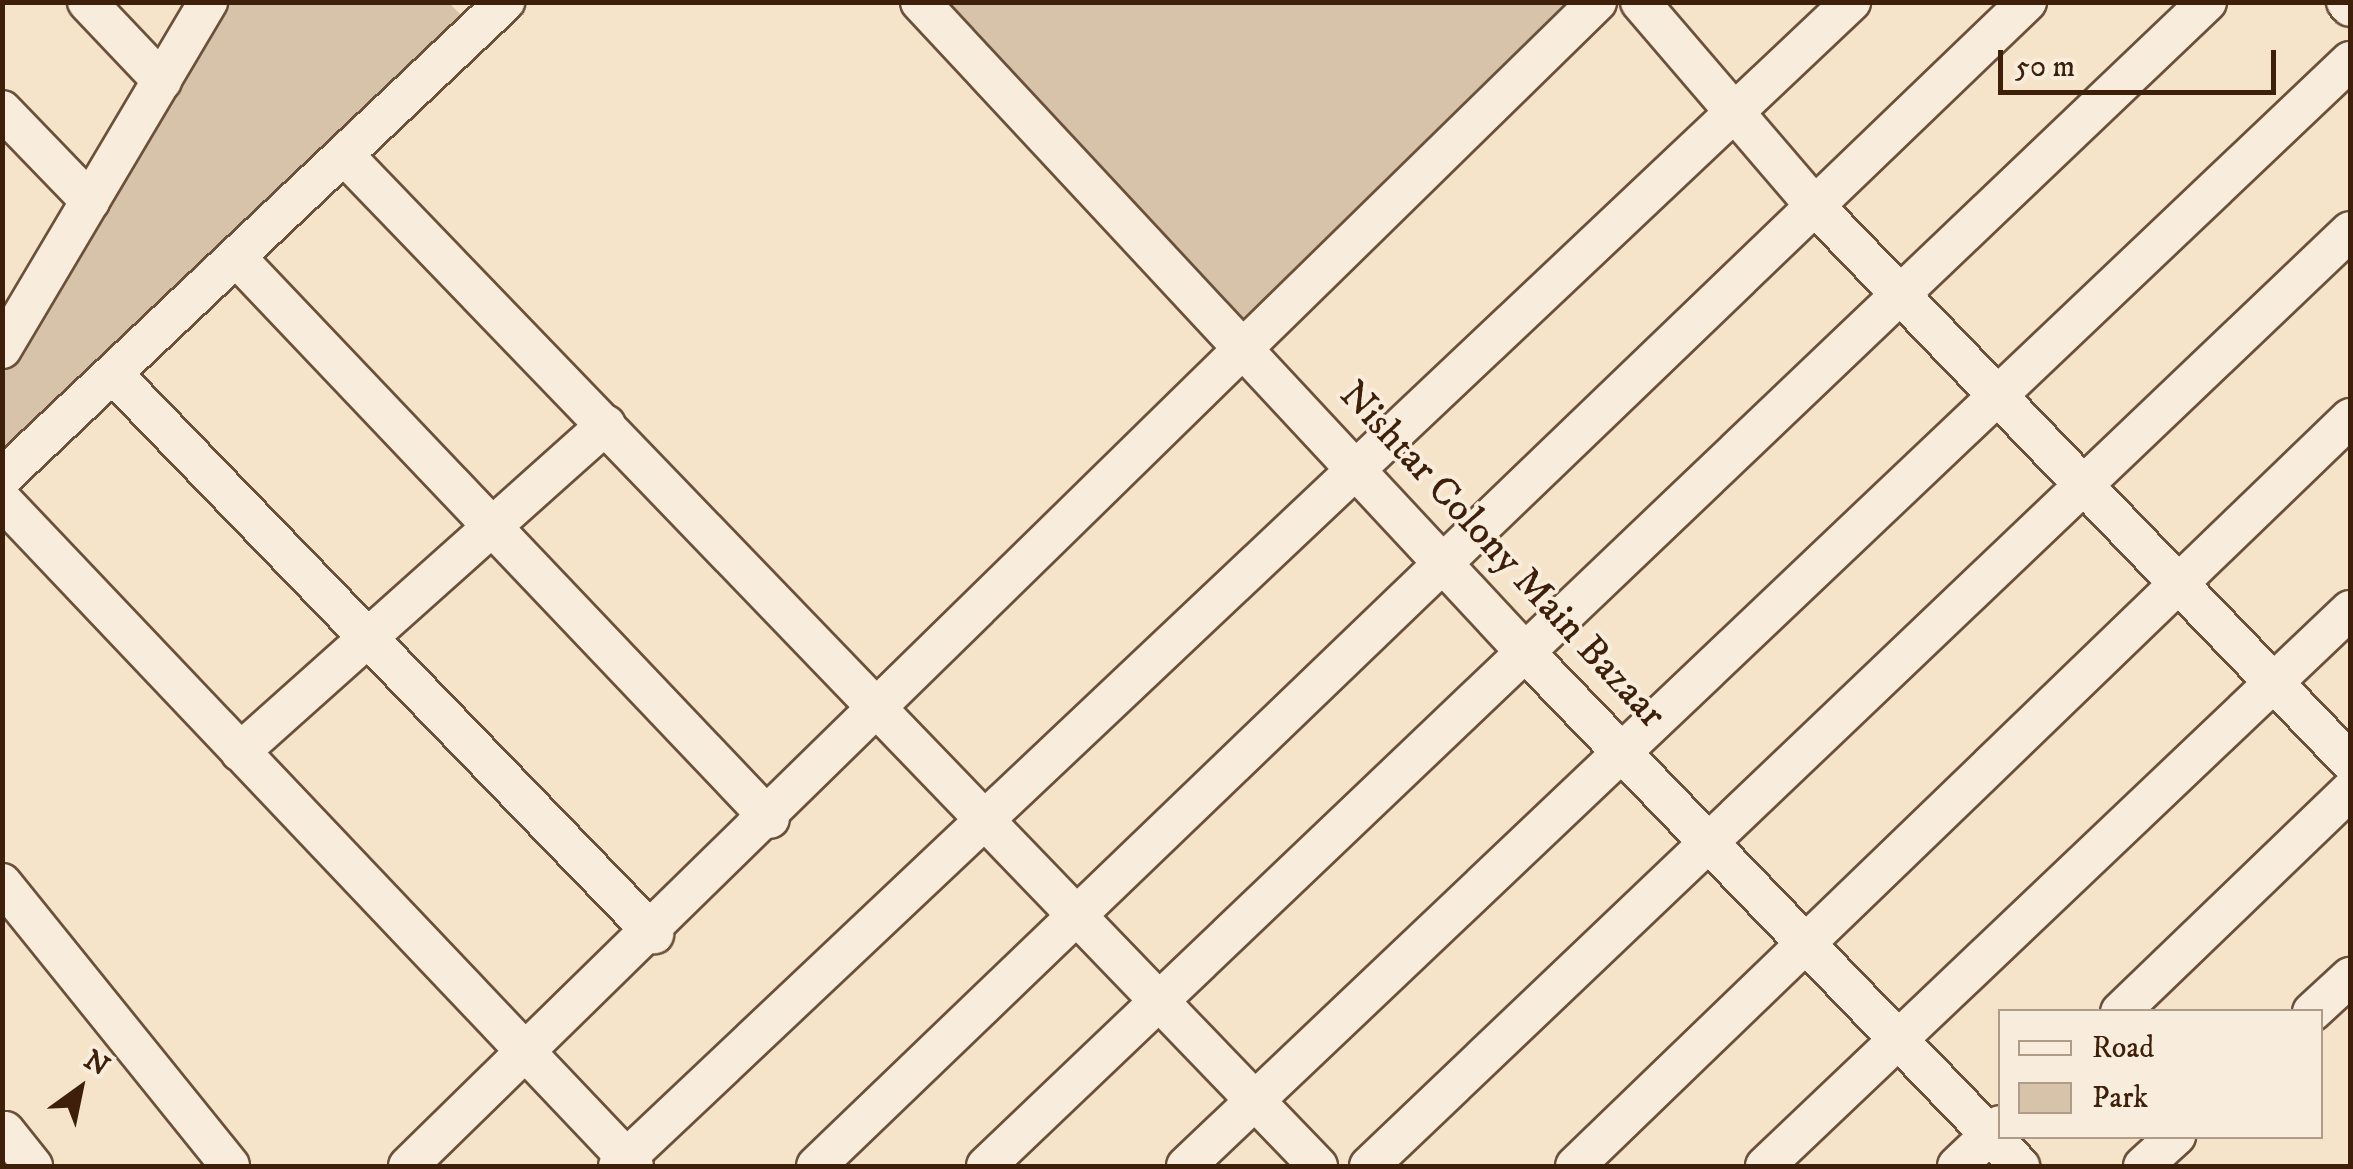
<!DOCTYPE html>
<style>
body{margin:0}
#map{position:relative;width:2353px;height:1169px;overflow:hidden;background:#f5e4c9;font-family:"IM FELL DW Pica",serif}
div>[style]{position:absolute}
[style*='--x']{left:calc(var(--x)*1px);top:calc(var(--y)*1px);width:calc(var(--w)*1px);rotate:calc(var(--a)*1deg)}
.green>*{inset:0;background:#d6c3a9}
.roads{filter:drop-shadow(2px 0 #6c513a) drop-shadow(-2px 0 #6c513a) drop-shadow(0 2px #6c513a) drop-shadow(0 -2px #6c513a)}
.minor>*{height:38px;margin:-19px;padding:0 19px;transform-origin:19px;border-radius:19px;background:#f8eddc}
span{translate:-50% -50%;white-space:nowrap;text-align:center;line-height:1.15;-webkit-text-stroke:8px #f8eddc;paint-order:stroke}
.street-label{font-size:40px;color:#3e200a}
.frame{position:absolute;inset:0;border:5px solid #3e200a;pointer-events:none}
.legend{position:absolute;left:1998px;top:1009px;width:325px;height:130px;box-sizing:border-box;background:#f8eddc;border:2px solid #ae9b88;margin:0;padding:12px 18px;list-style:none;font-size:30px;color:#3e200a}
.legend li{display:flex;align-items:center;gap:20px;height:50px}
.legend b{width:50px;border:2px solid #ae9b88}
.north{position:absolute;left:30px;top:1039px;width:100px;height:100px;-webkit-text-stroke:8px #f8eddc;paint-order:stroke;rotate:33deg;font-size:28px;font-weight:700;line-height:40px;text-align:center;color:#3e200a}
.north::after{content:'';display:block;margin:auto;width:35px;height:45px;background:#3e200a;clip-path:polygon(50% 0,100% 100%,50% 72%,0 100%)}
.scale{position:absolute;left:1998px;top:50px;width:278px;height:45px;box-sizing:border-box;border:5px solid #3e200a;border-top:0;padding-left:12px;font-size:30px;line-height:35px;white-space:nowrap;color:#3e200a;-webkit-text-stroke:8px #f8eddc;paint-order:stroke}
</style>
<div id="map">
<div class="green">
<i style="clip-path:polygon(208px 3px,449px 3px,476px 30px,3px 478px,3px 349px)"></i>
<i style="clip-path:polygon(920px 3px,1597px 3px,1246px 350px)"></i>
</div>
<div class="roads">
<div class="minor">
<i style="--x:87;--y:2;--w:109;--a:46.5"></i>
<i style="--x:920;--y:2;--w:888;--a:47.05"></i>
<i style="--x:1525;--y:652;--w:714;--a:46.08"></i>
<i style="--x:1640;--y:2;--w:269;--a:49.4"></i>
<i style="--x:1815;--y:206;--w:772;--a:46.1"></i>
<i style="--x:2346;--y:2;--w:6;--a:51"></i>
<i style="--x:2;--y:110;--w:127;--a:46"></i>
<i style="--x:344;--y:155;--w:1404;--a:46.07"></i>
<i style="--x:236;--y:257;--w:775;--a:46.46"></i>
<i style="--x:2;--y:349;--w:404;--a:-59.3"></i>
<i style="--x:113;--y:374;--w:779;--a:45.99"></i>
<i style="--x:2;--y:478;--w:693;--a:-43.42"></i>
<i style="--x:2;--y:500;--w:918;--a:46.5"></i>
<i style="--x:240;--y:752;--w:491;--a:-41.8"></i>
<i style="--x:2;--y:883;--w:363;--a:51.1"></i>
<i style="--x:2120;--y:1012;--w:319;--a:-43.9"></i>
<i style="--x:2312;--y:1012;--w:52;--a:-42.6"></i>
<i style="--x:5;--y:1131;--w:45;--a:51.3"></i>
<i style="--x:408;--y:1166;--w:1664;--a:-44.39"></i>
<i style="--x:618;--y:1166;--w:1696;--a:-43.35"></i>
<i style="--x:816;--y:1166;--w:1680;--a:-43.87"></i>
<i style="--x:986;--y:1166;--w:1687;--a:-43.63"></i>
<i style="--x:1186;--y:1166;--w:1605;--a:-43.51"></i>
<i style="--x:1369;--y:1166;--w:1355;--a:-43.62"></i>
<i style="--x:1575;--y:1166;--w:1077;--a:-43.98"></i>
<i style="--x:1765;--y:1166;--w:807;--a:-43.54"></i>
<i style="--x:1957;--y:1166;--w:59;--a:-43.6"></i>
<i style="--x:2143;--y:1166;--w:45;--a:-42.3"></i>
</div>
</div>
<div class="street-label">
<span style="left:1502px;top:555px;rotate:47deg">Nishtar Colony Main Bazaar</span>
</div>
<div class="frame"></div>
<ul class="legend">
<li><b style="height:12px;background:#f8eddc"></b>Road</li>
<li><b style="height:28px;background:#d6c3a9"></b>Park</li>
</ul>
<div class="north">N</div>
<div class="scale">50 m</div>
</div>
